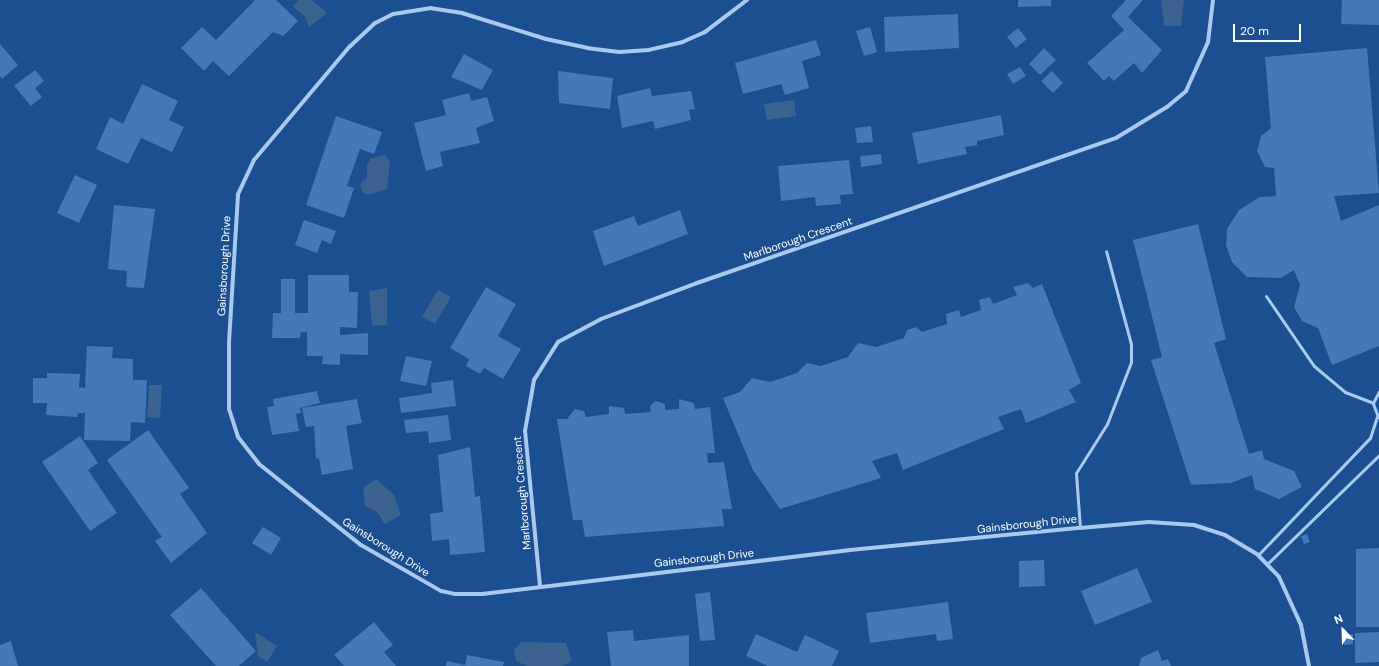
<!DOCTYPE html>
<style>
body{margin:0}
#map{position:relative;width:1379px;height:666px;overflow:hidden;background:#1b4f8f;font-family:"DM Sans",sans-serif}
div>[style]{position:absolute}
[style*='--x']{left:calc(var(--x)*1px);top:calc(var(--y)*1px);width:calc(var(--w)*1px);rotate:calc(var(--a)*1deg)}
.water>*{inset:0;background:#3c6290}
.building>*{inset:0;background:#4478b7}
.lane>*{height:3px;margin:-1.5px;padding:0 1.5px;transform-origin:1.5px;border-radius:1.5px;background:#a9c9ee}
.street>*{height:4px;margin:-2px;padding:0 2px;transform-origin:2px;border-radius:2px;background:#a9c9ee}
span{translate:-50% -50%;white-space:nowrap;text-align:center;line-height:1.15;-webkit-text-stroke:3px #1b4f8f;paint-order:stroke}
.street-label{font-size:11px;color:#fff}
.north{position:absolute;left:1323px;top:610px;width:40px;height:40px;-webkit-text-stroke:3px #1b4f8f;paint-order:stroke;rotate:337deg;font-size:11px;font-weight:700;line-height:16px;text-align:center;color:#fff}
.north::after{content:'';display:block;margin:auto;width:14px;height:18px;background:#fff;clip-path:polygon(50% 0,100% 100%,50% 72%,0 100%)}
.scale{position:absolute;left:1233px;top:24px;width:68px;height:18px;box-sizing:border-box;border:2px solid #fff;border-top:0;padding-left:5px;font-size:12px;line-height:14px;white-space:nowrap;color:#fff;-webkit-text-stroke:3px #1b4f8f;paint-order:stroke}
</style>
<div id="map">
<div class="water">
<i style="clip-path:polygon(298px 0,312px 0,327px 13px,309px 27px,305px 17px,293px 6px)"></i>
<i style="clip-path:polygon(1161px 0,1184px 0,1181px 26px,1164px 26px)"></i>
<i style="clip-path:polygon(794px 100px,796px 116px,767px 120px,764px 104px)"></i>
<i style="clip-path:polygon(385px 155px,390px 162px,387px 189px,368px 195px,363px 193px,360px 184px,367px 178px,367px 165px,371px 158px)"></i>
<i style="clip-path:polygon(387px 288px,387px 325px,372px 326px,369px 291px)"></i>
<i style="clip-path:polygon(438px 290px,451px 297px,435px 324px,422px 317px)"></i>
<i style="clip-path:polygon(149px 385px,162px 385px,160px 418px,147px 417px)"></i>
<i style="clip-path:polygon(376px 479px,394px 495px,401px 515px,385px 524px,376px 511px,365px 506px,363px 488px)"></i>
<i style="clip-path:polygon(255px 632px,277px 646px,267px 662px,258px 656px)"></i>
<i style="clip-path:polygon(521px 642px,566px 643px,572px 661px,562px 666px,527px 666px,516px 661px,514px 650px)"></i>
</div>
<div class="building">
<i style="clip-path:polygon(255px 0,276px 0,298px 21px,283px 36px,273px 32px,229px 76px,213px 61px,204px 71px,181px 48px,202px 27px,216px 40px)"></i>
<i style="clip-path:polygon(1018px 0,1051px 0,1051px 6px,1018px 7px)"></i>
<i style="clip-path:polygon(1126px 0,1143px 0,1128px 17px,1162px 50px,1142px 73px,1134px 63px,1114px 81px,1109px 76px,1104px 81px,1087px 63px,1124px 30px,1111px 16px)"></i>
<i style="clip-path:polygon(1342px 0,1379px 0,1379px 25px,1341px 24px)"></i>
<i style="clip-path:polygon(958px 14px,959px 48px,885px 52px,884px 17px)"></i>
<i style="clip-path:polygon(870px 27px,877px 52px,864px 56px,856px 31px)"></i>
<i style="clip-path:polygon(1018px 28px,1027px 39px,1016px 48px,1007px 37px)"></i>
<i style="clip-path:polygon(816px 40px,821px 55px,802px 61px,809px 88px,785px 95px,781px 84px,743px 94px,735px 63px)"></i>
<i style="clip-path:polygon(0 44px,18px 65px,2px 79px,0 76px)"></i>
<i style="clip-path:polygon(1044px 48px,1056px 60px,1040px 75px,1029px 64px)"></i>
<i style="clip-path:polygon(1367px 48px,1379px 193px,1334px 196px,1341px 221px,1379px 205px,1379px 346px,1332px 365px,1318px 328px,1302px 321px,1294px 307px,1300px 285px,1294px 270px,1281px 278px,1247px 277px,1232px 262px,1226px 245px,1227px 229px,1239px 210px,1260px 197px,1276px 196px,1274px 168px,1265px 167px,1257px 151px,1261px 136px,1271px 128px,1265px 57px)"></i>
<i style="clip-path:polygon(464px 54px,493px 70px,482px 90px,451px 77px)"></i>
<i style="clip-path:polygon(1020px 67px,1026px 76px,1013px 84px,1007px 74px)"></i>
<i style="clip-path:polygon(35px 70px,44px 81px,35px 88px,42px 97px,31px 106px,14px 86px)"></i>
<i style="clip-path:polygon(558px 71px,613px 78px,610px 109px,559px 103px)"></i>
<i style="clip-path:polygon(1052px 71px,1063px 83px,1053px 93px,1041px 81px)"></i>
<i style="clip-path:polygon(142px 84px,178px 101px,169px 120px,184px 127px,172px 152px,141px 138px,128px 164px,96px 149px,110px 117px,123px 124px)"></i>
<i style="clip-path:polygon(650px 88px,652px 96px,691px 91px,695px 109px,689px 110px,691px 120px,655px 129px,653px 121px,622px 128px,617px 96px)"></i>
<i style="clip-path:polygon(469px 93px,471px 101px,487px 97px,494px 121px,476px 128px,480px 143px,440px 152px,443px 166px,426px 171px,414px 123px,446px 115px,442px 100px)"></i>
<i style="clip-path:polygon(1001px 115px,1004px 135px,977px 141px,977px 145px,965px 147px,967px 154px,918px 164px,912px 133px)"></i>
<i style="clip-path:polygon(336px 116px,382px 132px,374px 154px,360px 149px,347px 186px,354px 188px,344px 218px,306px 205px)"></i>
<i style="clip-path:polygon(871px 126px,873px 142px,857px 143px,855px 128px)"></i>
<i style="clip-path:polygon(881px 154px,882px 164px,861px 167px,860px 156px)"></i>
<i style="clip-path:polygon(849px 160px,853px 194px,840px 195px,841px 204px,816px 206px,815px 197px,781px 201px,778px 166px)"></i>
<i style="clip-path:polygon(75px 175px,97px 185px,79px 223px,57px 213px)"></i>
<i style="clip-path:polygon(114px 205px,155px 209px,144px 288px,126px 287px,127px 271px,108px 269px)"></i>
<i style="clip-path:polygon(680px 210px,688px 234px,604px 266px,593px 231px,634px 216px,638px 226px)"></i>
<i style="clip-path:polygon(304px 220px,336px 231px,331px 244px,322px 240px,317px 253px,295px 245px)"></i>
<i style="clip-path:polygon(1198px 224px,1226px 339px,1214px 343px,1249px 454px,1262px 450px,1264px 459px,1294px 471px,1302px 487px,1279px 499px,1255px 489px,1252px 475px,1231px 483px,1191px 485px,1151px 360px,1162px 357px,1133px 240px)"></i>
<i style="clip-path:polygon(308px 275px,349px 275px,349px 292px,358px 292px,357px 328px,340px 327px,340px 335px,368px 333px,368px 355px,340px 354px,340px 365px,322px 364px,323px 356px,307px 356px,307px 332px,301px 332px,300px 338px,272px 338px,273px 313px,281px 313px,281px 279px,295px 279px,295px 313px,308px 313px)"></i>
<i style="clip-path:polygon(1028px 283px,1033px 288px,1042px 284px,1081px 383px,1069px 390px,1076px 402px,1026px 423px,1021px 409px,998px 417px,1004px 429px,903px 470px,897px 453px,872px 461px,881px 478px,780px 509px,753px 470px,723px 398px,740px 392px,752px 378px,770px 382px,797px 373px,807px 363px,821px 366px,848px 357px,858px 343px,876px 347px,904px 338px,907px 330px,916px 327px,922px 332px,947px 324px,946px 314px,959px 310px,961px 317px,981px 310px,979px 300px,990px 297px,993px 304px,1017px 295px,1013px 287px)"></i>
<i style="clip-path:polygon(486px 287px,516px 304px,498px 336px,521px 349px,503px 379px,484px 368px,480px 374px,466px 366px,469px 359px,450px 348px)"></i>
<i style="clip-path:polygon(87px 346px,113px 347px,112px 358px,133px 359px,133px 380px,147px 380px,145px 423px,131px 422px,130px 441px,84px 440px,85px 413px,78px 413px,77px 417px,46px 415px,47px 403px,33px 403px,33px 378px,47px 378px,47px 373px,80px 374px,79px 387px,85px 388px)"></i>
<i style="clip-path:polygon(406px 356px,432px 361px,426px 386px,400px 381px)"></i>
<i style="clip-path:polygon(453px 380px,456px 406px,401px 413px,399px 398px,432px 393px,431px 383px)"></i>
<i style="clip-path:polygon(317px 391px,320px 403px,300px 408px,301px 413px,296px 414px,299px 431px,272px 435px,267px 407px,274px 406px,273px 399px)"></i>
<i style="clip-path:polygon(357px 399px,362px 423px,346px 426px,353px 469px,322px 475px,319px 458px,316px 459px,314px 426px,306px 427px,302px 408px)"></i>
<i style="clip-path:polygon(679px 399px,694px 403px,695px 409px,710px 407px,715px 453px,707px 453px,708px 463px,724px 462px,732px 509px,722px 509px,724px 526px,585px 537px,582px 520px,573px 520px,557px 419px,567px 419px,575px 409px,584px 411px,586px 417px,609px 414px,609px 406px,624px 408px,625px 414px,651px 412px,650px 406px,656px 401px,665px 404px,665px 410px,679px 409px)"></i>
<i style="clip-path:polygon(448px 415px,451px 440px,429px 443px,428px 431px,406px 433px,404px 420px)"></i>
<i style="clip-path:polygon(148px 430px,189px 488px,180px 494px,207px 533px,171px 563px,155px 541px,162px 537px,107px 460px)"></i>
<i style="clip-path:polygon(80px 436px,98px 463px,88px 470px,117px 513px,90px 531px,42px 462px)"></i>
<i style="clip-path:polygon(470px 447px,475px 497px,480px 496px,485px 552px,450px 555px,449px 539px,432px 541px,430px 514px,443px 512px,438px 455px)"></i>
<i style="clip-path:polygon(263px 527px,281px 538px,271px 555px,252px 543px)"></i>
<i style="clip-path:polygon(1307px 534px,1310px 542px,1304px 544px,1301px 536px)"></i>
<i style="clip-path:polygon(1379px 548px,1379px 627px,1356px 627px,1356px 549px)"></i>
<i style="clip-path:polygon(1044px 560px,1045px 586px,1019px 587px,1019px 561px)"></i>
<i style="clip-path:polygon(1137px 568px,1152px 602px,1095px 625px,1081px 591px)"></i>
<i style="clip-path:polygon(201px 588px,256px 651px,239px 666px,216px 666px,170px 615px)"></i>
<i style="clip-path:polygon(710px 592px,715px 640px,700px 641px,695px 594px)"></i>
<i style="clip-path:polygon(948px 602px,953px 639px,937px 641px,936px 634px,870px 643px,866px 613px)"></i>
<i style="clip-path:polygon(374px 622px,393px 645px,384px 652px,396px 666px,344px 666px,334px 655px)"></i>
<i style="clip-path:polygon(633px 630px,634px 641px,689px 635px,689px 666px,611px 666px,607px 632px)"></i>
<i style="clip-path:polygon(1379px 632px,1379px 662px,1355px 663px,1355px 633px)"></i>
<i style="clip-path:polygon(756px 634px,797px 652px,805px 635px,839px 651px,832px 666px,768px 666px,746px 656px)"></i>
<i style="clip-path:polygon(1353px 634px,1353px 644px,1344px 645px,1344px 635px)"></i>
<i style="clip-path:polygon(11px 641px,18px 666px,0 666px,0 645px)"></i>
<i style="clip-path:polygon(1158px 650px,1162px 661px,1168px 659px,1171px 666px,1139px 666px,1141px 658px)"></i>
<i style="clip-path:polygon(467px 655px,504px 662px,503px 666px,446px 666px,447px 661px,465px 665px)"></i>
</div>
<div class="lane">
<i style="--x:1266;--y:296;--w:85;--a:55.6"></i>
<i style="--x:1314;--y:366;--w:40;--a:40"></i>
<i style="--x:1345;--y:392;--w:30;--a:21"></i>
<i style="--x:1378;--y:417;--w:15;--a:-110"></i>
<i style="--x:1373;--y:403;--w:13;--a:-63"></i>
<i style="--x:1080;--y:528;--w:55;--a:-94.2"></i>
<i style="--x:1076;--y:473;--w:58;--a:-57.7"></i>
<i style="--x:1107;--y:424;--w:66;--a:-68.8"></i>
<i style="--x:1131;--y:362;--w:18;--a:-90"></i>
<i style="--x:1131;--y:344;--w:96;--a:-105"></i>
<i style="--x:1258;--y:555;--w:162;--a:-46.3"></i>
<i style="--x:1370;--y:438;--w:22;--a:-72"></i>
<i style="--x:1267;--y:564;--w:156;--a:-44.2"></i>
</div>
<div class="street">
<i style="--x:747;--y:0;--w:53;--a:142.7"></i>
<i style="--x:705;--y:32;--w:24;--a:156"></i>
<i style="--x:683;--y:42;--w:35;--a:167"></i>
<i style="--x:649;--y:50;--w:30;--a:176"></i>
<i style="--x:619;--y:52;--w:31;--a:-173"></i>
<i style="--x:588;--y:48;--w:43;--a:-167.9"></i>
<i style="--x:546;--y:39;--w:88;--a:-162.8"></i>
<i style="--x:462;--y:13;--w:31;--a:-171"></i>
<i style="--x:431;--y:8;--w:38;--a:171"></i>
<i style="--x:393;--y:14;--w:20;--a:153"></i>
<i style="--x:375;--y:23;--w:34;--a:137"></i>
<i style="--x:350;--y:46;--w:149;--a:130.1"></i>
<i style="--x:254;--y:160;--w:38;--a:115"></i>
<i style="--x:238;--y:195;--w:148;--a:93.5"></i>
<i style="--x:229;--y:343;--w:66;--a:90"></i>
<i style="--x:229;--y:409;--w:29;--a:72"></i>
<i style="--x:238;--y:437;--w:34;--a:52"></i>
<i style="--x:259;--y:464;--w:130;--a:38.5"></i>
<i style="--x:361;--y:545;--w:92;--a:29.9"></i>
<i style="--x:441;--y:591;--w:14;--a:12"></i>
<i style="--x:455;--y:594;--w:27;--a:0"></i>
<i style="--x:482;--y:594;--w:371;--a:-6.8"></i>
<i style="--x:850;--y:550;--w:231;--a:-5.5"></i>
<i style="--x:1080;--y:528;--w:69;--a:-5"></i>
<i style="--x:1149;--y:522;--w:45;--a:3.8"></i>
<i style="--x:1194;--y:525;--w:33;--a:18"></i>
<i style="--x:1225;--y:535;--w:39;--a:31"></i>
<i style="--x:1258;--y:555;--w:30;--a:46"></i>
<i style="--x:1279;--y:577;--w:53;--a:65.4"></i>
<i style="--x:1301;--y:625;--w:42;--a:79"></i>
<i style="--x:540;--y:586;--w:156;--a:-95.5"></i>
<i style="--x:525;--y:431;--w:52;--a:-80"></i>
<i style="--x:534;--y:380;--w:45;--a:-57.7"></i>
<i style="--x:558;--y:342;--w:49;--a:-28.1"></i>
<i style="--x:601;--y:319;--w:103;--a:-20.6"></i>
<i style="--x:697;--y:283;--w:443;--a:-19.1"></i>
<i style="--x:1116;--y:138;--w:60;--a:-31.3"></i>
<i style="--x:1167;--y:107;--w:25;--a:-40"></i>
<i style="--x:1186;--y:91;--w:54;--a:-65.8"></i>
<i style="--x:1208;--y:42;--w:42;--a:-83.2"></i>
</div>
<div class="street-label">
<span style="left:798px;top:239px;rotate:-19deg">Marlborough Crescent</span>
<span style="left:224px;top:266px;rotate:-87deg">Gainsborough Drive</span>
<span style="left:522px;top:493px;rotate:-95deg">Marlborough Crescent</span>
<span style="left:1027px;top:524px;rotate:-6deg">Gainsborough Drive</span>
<span style="left:386px;top:547px;rotate:32deg">Gainsborough Drive</span>
<span style="left:704px;top:558px;rotate:-6deg">Gainsborough Drive</span>
</div>
<div class="north">N</div>
<div class="scale">20 m</div>
</div>
